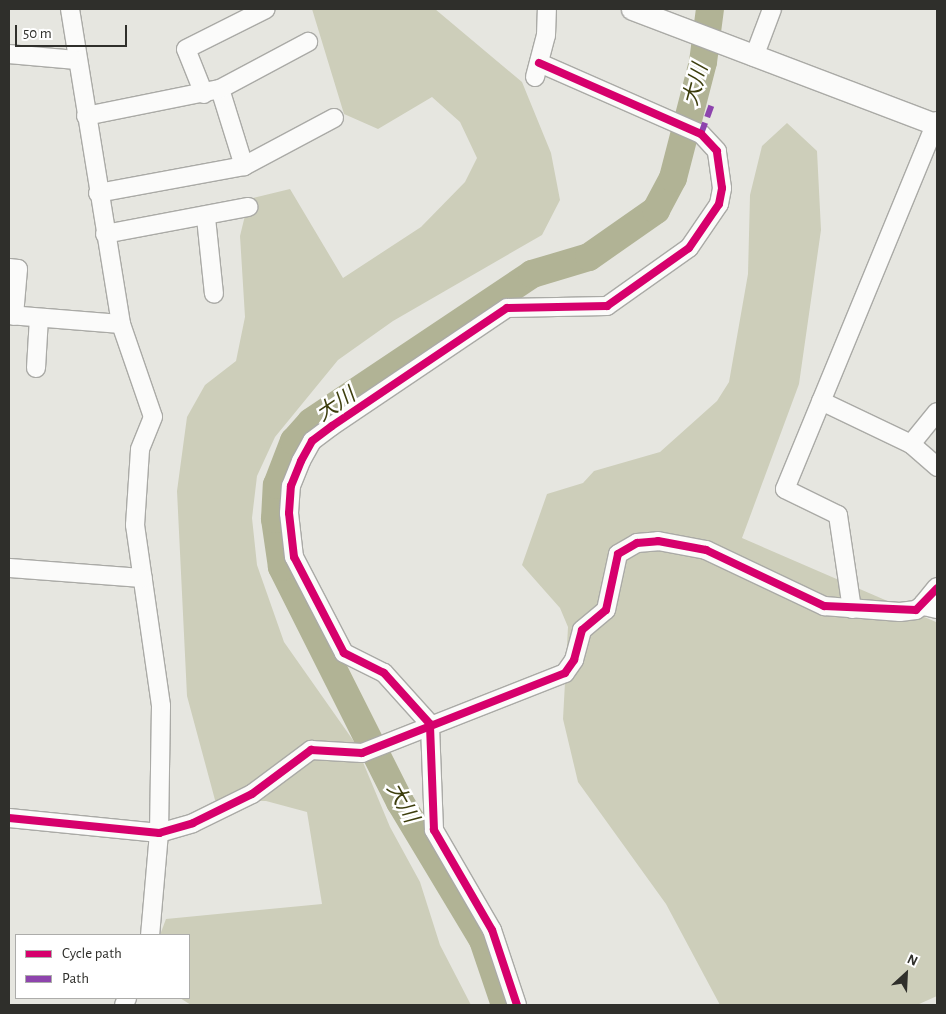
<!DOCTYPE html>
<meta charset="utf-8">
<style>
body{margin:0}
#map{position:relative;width:946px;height:1014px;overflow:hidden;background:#e6e6e0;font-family:"Alegreya Sans","Noto Sans JP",sans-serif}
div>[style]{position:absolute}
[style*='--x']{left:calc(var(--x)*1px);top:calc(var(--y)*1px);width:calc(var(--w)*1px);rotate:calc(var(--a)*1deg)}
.green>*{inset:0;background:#cdceba}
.river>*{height:28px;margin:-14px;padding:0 14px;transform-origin:14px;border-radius:14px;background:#b1b395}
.roads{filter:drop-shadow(1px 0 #aaaaa6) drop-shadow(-1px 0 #aaaaa6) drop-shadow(0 1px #aaaaa6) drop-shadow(0 -1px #aaaaa6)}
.minor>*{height:18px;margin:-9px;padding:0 9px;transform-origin:9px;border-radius:9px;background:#fbfbfa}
.tertiary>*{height:21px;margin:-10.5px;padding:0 10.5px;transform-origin:10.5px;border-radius:10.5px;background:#fbfbfa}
.quiet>*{height:6px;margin-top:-3px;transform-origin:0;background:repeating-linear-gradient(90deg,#8e44ad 0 12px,transparent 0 18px)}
.cycleway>*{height:8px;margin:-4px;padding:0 4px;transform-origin:4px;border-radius:4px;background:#d6006c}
span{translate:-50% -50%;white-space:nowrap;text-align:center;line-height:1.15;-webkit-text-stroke:5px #fff;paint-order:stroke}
.water-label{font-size:21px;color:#3d3e0d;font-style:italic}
.frame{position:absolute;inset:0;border:10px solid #2f2f2b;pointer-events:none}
.legend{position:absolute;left:15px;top:934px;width:175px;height:65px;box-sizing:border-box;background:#fff;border:1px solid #acacaa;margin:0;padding:6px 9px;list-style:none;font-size:15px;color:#2f2f2b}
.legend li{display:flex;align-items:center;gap:10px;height:25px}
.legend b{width:25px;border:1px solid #acacaa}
.north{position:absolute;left:881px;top:949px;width:50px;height:50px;-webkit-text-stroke:4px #fff;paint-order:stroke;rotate:25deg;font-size:14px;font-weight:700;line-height:20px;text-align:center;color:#2f2f2b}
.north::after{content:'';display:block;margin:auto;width:18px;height:22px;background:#2f2f2b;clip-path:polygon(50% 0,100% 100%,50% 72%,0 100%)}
.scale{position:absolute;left:15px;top:25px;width:112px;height:22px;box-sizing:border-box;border:2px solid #2f2f2b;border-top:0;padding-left:6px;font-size:15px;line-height:18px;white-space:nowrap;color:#2f2f2b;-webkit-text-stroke:4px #fff;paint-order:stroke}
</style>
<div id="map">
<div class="green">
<i style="clip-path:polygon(312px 9px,435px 9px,522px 82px,551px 153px,560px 200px,542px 235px,393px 321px,338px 360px,275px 437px,257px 476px,252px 518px,257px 565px,284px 642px,355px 743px,390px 827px,420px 882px,440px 945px,471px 1005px,191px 1005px,180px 998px,189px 998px,189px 935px,160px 935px,166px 919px,322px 904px,307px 812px,266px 801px,215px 800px,187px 696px,177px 491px,187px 417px,205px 385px,236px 361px,245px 317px,240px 236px,249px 199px,290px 189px,343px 278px,421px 227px,465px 182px,477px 158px,460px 122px,432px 97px,378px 129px,344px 114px)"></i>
<i style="clip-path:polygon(787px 123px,817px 151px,821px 230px,799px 384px,742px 538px,936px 622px,937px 996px,917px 1005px,720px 1005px,666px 904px,578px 782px,563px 719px,568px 627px,560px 608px,522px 565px,547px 494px,583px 483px,594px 471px,660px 452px,717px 401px,729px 382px,748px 274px,750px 195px,762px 146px)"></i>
</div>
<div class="river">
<i style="--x:505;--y:1005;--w:69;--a:-108.7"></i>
<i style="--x:483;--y:940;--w:161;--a:-121"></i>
<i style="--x:400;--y:802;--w:263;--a:-116.7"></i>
<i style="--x:282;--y:567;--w:49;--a:-98.3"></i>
<i style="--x:275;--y:519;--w:34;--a:-87"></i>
<i style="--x:277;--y:485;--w:47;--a:-68.9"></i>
<i style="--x:294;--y:441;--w:25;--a:-48"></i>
<i style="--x:311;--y:422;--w:266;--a:-33.8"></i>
<i style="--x:532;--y:274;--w:59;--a:-16.6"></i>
<i style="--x:589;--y:257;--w:82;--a:-35"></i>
<i style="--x:656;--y:210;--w:36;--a:-62"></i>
<i style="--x:673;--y:178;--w:120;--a:-75.5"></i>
<i style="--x:703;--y:62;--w:53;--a:-82.5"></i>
</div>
<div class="roads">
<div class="minor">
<i style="--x:70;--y:9;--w:319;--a:80.8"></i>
<i style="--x:121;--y:324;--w:98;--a:71"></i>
<i style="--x:153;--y:417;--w:35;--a:112"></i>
<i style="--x:140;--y:450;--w:75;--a:93.8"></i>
<i style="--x:135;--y:525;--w:183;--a:81.8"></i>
<i style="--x:161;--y:706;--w:127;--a:90.9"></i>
<i style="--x:159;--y:833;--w:102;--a:95"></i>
<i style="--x:9;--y:54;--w:67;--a:5.1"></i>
<i style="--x:754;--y:57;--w:51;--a:-69.4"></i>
<i style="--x:535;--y:77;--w:43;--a:-75.3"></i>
<i style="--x:546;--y:35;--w:26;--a:-88"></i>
<i style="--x:220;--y:89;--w:81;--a:72.7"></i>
<i style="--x:204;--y:94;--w:48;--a:-111.8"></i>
<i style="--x:186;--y:49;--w:89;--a:-26.6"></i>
<i style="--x:86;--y:116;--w:137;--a:-11.4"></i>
<i style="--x:220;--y:89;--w:100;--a:-28.1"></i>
<i style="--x:98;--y:193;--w:148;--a:-10.5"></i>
<i style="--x:244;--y:166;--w:102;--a:-28.1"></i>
<i style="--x:206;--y:218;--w:76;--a:84"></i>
<i style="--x:105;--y:234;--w:146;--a:-10.7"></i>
<i style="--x:9;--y:268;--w:9;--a:6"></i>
<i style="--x:18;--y:269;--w:47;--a:94.9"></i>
<i style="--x:9;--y:315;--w:112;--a:4.6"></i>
<i style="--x:36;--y:368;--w:50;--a:-86.6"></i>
<i style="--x:821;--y:401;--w:100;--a:25.5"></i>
<i style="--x:911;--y:444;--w:35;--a:41"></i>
<i style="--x:911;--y:444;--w:41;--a:-50.9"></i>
<i style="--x:9;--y:568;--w:134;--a:4.3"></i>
<i style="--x:852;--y:609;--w:95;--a:-98.5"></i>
<i style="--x:838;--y:515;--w:59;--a:-153.9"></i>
<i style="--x:785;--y:489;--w:398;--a:-67.6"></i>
<i style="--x:9;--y:818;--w:151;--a:5.7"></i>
<i style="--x:159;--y:833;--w:35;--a:-16"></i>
<i style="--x:193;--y:823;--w:66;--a:-26.2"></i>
<i style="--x:252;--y:794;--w:74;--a:-36.7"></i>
<i style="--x:311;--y:750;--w:51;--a:3.4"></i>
<i style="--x:362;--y:753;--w:218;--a:-21.5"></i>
<i style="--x:565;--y:673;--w:16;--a:-55"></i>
<i style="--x:574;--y:660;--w:31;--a:-75"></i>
<i style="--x:582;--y:630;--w:31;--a:-40"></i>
<i style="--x:606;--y:610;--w:57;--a:-77.9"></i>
<i style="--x:618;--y:554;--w:22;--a:-30"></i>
<i style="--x:637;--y:543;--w:21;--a:-5"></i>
<i style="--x:658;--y:541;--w:49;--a:10.6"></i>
<i style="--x:706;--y:550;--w:131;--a:25.4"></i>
<i style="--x:824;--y:606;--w:76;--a:4.5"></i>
<i style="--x:900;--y:612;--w:16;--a:-7"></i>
<i style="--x:916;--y:610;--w:10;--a:-37"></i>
<i style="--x:124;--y:1005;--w:8;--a:-67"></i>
<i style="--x:517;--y:1005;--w:79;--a:-108.4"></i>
<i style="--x:492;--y:930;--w:116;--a:-120.1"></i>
<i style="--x:434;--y:830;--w:106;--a:-92.2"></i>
<i style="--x:430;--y:724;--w:69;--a:-132"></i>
<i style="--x:384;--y:673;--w:45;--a:-153.4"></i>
<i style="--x:344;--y:653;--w:108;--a:-117.5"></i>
<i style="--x:294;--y:557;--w:44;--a:-96.5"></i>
<i style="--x:289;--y:513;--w:27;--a:-86"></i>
<i style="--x:291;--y:486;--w:27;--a:-68"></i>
<i style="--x:301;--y:461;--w:23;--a:-61"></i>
<i style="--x:312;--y:441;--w:25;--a:-37"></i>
<i style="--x:332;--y:426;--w:211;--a:-34"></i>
<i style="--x:507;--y:308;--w:100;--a:-1.1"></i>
<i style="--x:607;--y:306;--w:100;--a:-35.3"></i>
<i style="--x:689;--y:248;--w:53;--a:-55.7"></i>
<i style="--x:719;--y:204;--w:16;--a:-79"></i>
<i style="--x:722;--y:188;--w:37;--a:-98"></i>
<i style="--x:717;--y:151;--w:23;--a:-133"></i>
<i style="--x:701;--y:134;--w:177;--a:-156.3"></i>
</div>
<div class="tertiary">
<i style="--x:632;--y:9;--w:326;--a:20.8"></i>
<i style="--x:937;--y:588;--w:21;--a:129"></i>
<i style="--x:924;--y:604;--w:13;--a:13"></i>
</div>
</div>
<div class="quiet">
<i style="--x:701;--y:134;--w:32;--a:-70"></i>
</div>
<div class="cycleway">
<i style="--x:9;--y:818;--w:151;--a:5.7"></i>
<i style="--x:159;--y:833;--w:35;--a:-16"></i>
<i style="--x:193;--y:823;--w:66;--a:-26.2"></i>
<i style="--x:252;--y:794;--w:74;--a:-36.7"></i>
<i style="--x:311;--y:750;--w:51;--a:3.4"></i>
<i style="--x:362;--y:753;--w:218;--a:-21.5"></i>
<i style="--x:565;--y:673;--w:16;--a:-55"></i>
<i style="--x:574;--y:660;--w:31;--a:-75"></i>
<i style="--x:582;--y:630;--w:31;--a:-40"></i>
<i style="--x:606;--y:610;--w:57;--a:-77.9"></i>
<i style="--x:618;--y:554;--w:22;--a:-30"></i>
<i style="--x:637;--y:543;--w:21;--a:-5"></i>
<i style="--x:658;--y:541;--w:49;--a:10.6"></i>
<i style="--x:706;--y:550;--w:131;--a:25.4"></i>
<i style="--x:824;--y:606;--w:92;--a:2.5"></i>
<i style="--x:916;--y:610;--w:30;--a:-46"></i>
<i style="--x:517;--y:1005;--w:79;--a:-108.4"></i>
<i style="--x:492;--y:930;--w:116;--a:-120.1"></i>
<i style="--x:434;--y:830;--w:106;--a:-92.2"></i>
<i style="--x:430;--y:724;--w:69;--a:-132"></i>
<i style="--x:384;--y:673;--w:45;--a:-153.4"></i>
<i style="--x:344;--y:653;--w:108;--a:-117.5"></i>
<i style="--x:294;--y:557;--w:44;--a:-96.5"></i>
<i style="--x:289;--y:513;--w:27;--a:-86"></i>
<i style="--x:291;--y:486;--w:27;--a:-68"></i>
<i style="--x:301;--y:461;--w:23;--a:-61"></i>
<i style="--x:312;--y:441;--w:25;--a:-37"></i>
<i style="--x:332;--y:426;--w:211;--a:-34"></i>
<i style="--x:507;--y:308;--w:100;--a:-1.1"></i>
<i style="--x:607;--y:306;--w:100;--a:-35.3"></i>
<i style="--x:689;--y:248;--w:53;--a:-55.7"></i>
<i style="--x:719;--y:204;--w:16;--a:-79"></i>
<i style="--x:722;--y:188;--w:37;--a:-98"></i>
<i style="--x:717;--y:151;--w:23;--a:-133"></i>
<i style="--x:701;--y:134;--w:177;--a:-156.3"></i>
</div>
<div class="water-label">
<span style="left:696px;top:85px;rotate:-75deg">大川</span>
<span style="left:336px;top:405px;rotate:-34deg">大川</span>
<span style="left:402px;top:803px;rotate:61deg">大川</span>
</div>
<div class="frame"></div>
<ul class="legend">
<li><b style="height:6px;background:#d6006c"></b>Cycle path</li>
<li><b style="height:6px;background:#8e44ad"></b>Path</li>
</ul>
<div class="north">N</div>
<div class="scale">50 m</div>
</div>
